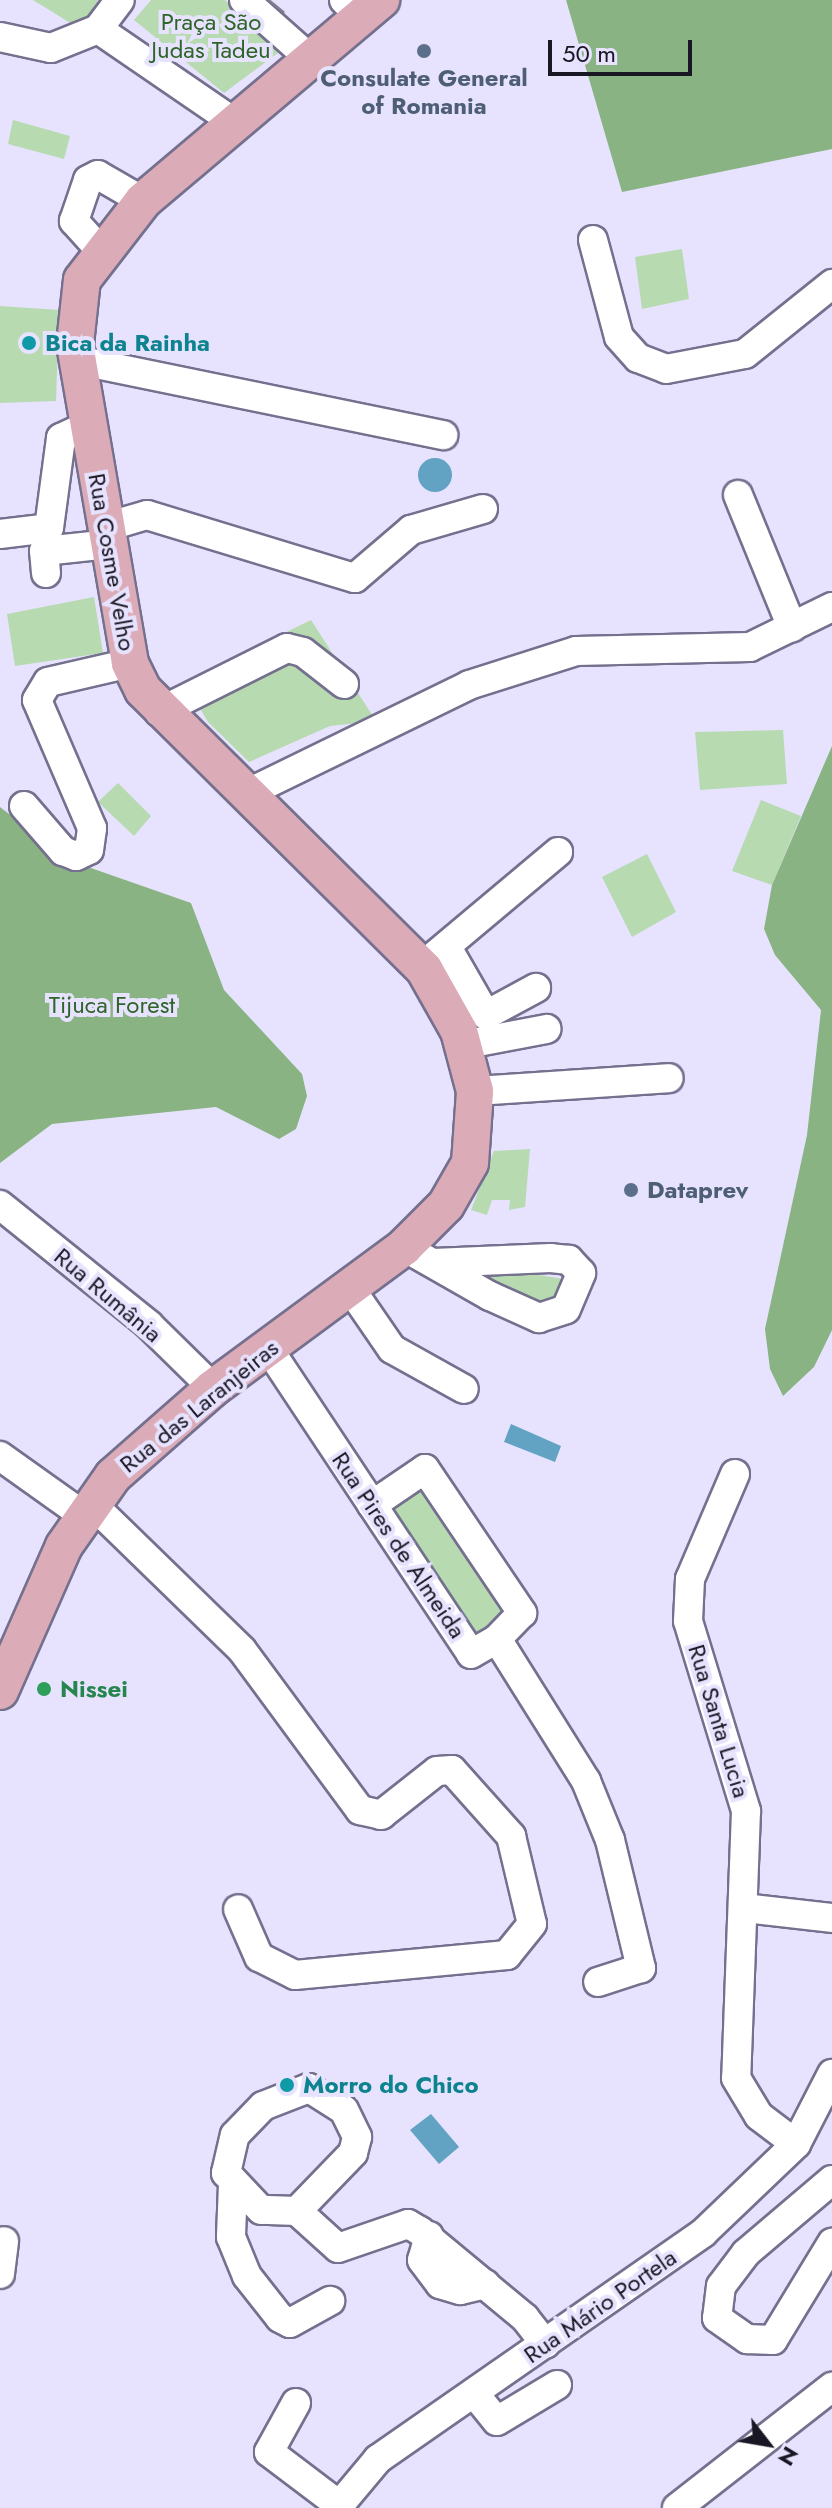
<!DOCTYPE html>
<meta charset="utf-8">
<style>
body{margin:0}
#map{position:relative;width:832px;height:2508px;overflow:hidden;background:#e7e3ff;font-family:Jost,sans-serif}
div>[style]{position:absolute}
[style*='--x']{left:calc(var(--x)*1px);top:calc(var(--y)*1px);width:calc(var(--w)*1px);rotate:calc(var(--a)*1deg)}
.green>*{inset:0;background:#b7dab1}
.forest>*{inset:0;background:#89b383}
.water>*{inset:0;background:#62a2c2}
.round{border-radius:50%}
.roads{filter:drop-shadow(2px 0 #74708e) drop-shadow(-2px 0 #74708e) drop-shadow(0 2px #74708e) drop-shadow(0 -2px #74708e)}
.minor>*{height:28px;margin:-14px;padding:0 14px;transform-origin:14px;border-radius:14px;background:#fff}
.major>*{height:36px;margin:-18px;padding:0 18px;transform-origin:18px;border-radius:18px;background:#dbacb8}
.tram>*{height:2px;margin:-1px;padding:0 1px;transform-origin:1px;border-radius:1px;background:#838094}
.dots>*{width:22px;height:22px;translate:-50% -50%;box-sizing:border-box;border:4px solid #e7e3ff;border-radius:50%}
span{translate:-50% -50%;white-space:nowrap;text-align:center;line-height:1.15;-webkit-text-stroke:8px #e7e3ff;paint-order:stroke}
.park-label{font-size:24px;color:#2e6527}
.service-label{font-size:24px;color:#4e5e75;font-weight:700}
.left{translate:0 -50%;text-align:left}
.culture-label{font-size:24px;color:#0d838f;font-weight:700}
.street-label{font-size:24px;color:#191723}
.leisure-label{font-size:24px;color:#27864d;font-weight:700}
.north{position:absolute;left:728px;top:2404px;width:80px;height:80px;-webkit-text-stroke:6px #e7e3ff;paint-order:stroke;rotate:121deg;font-size:22px;font-weight:700;line-height:32px;text-align:center;color:#191723}
.north::after{content:'';display:block;margin:auto;width:28px;height:36px;background:#191723;clip-path:polygon(50% 0,100% 100%,50% 72%,0 100%)}
.scale{position:absolute;left:548px;top:40px;width:144px;height:36px;box-sizing:border-box;border:4px solid #191723;border-top:0;padding-left:10px;font-size:24px;line-height:28px;white-space:nowrap;color:#191723;-webkit-text-stroke:6px #e7e3ff;paint-order:stroke}
</style>
<div id="map">
<div class="green">
<i style="clip-path:polygon(33px 0,98px 0,80px 29px)"></i>
<i style="clip-path:polygon(151px 0,225px 0,282px 50px,224px 93px,134px 20px)"></i>
<i style="clip-path:polygon(13px 120px,70px 136px,64px 159px,8px 144px)"></i>
<i style="clip-path:polygon(682px 249px,689px 299px,642px 309px,635px 257px)"></i>
<i style="clip-path:polygon(0 306px,59px 310px,56px 401px,0 403px)"></i>
<i style="clip-path:polygon(94px 597px,103px 653px,15px 666px,7px 614px)"></i>
<i style="clip-path:polygon(311px 620px,376px 721px,330px 726px,249px 762px,208px 722px,184px 682px)"></i>
<i style="clip-path:polygon(783px 730px,787px 784px,700px 790px,695px 732px)"></i>
<i style="clip-path:polygon(118px 783px,151px 816px,134px 836px,98px 802px)"></i>
<i style="clip-path:polygon(761px 800px,801px 816px,772px 885px,732px 871px)"></i>
<i style="clip-path:polygon(647px 854px,676px 912px,632px 937px,602px 877px)"></i>
<i style="clip-path:polygon(530px 1149px,525px 1207px,509px 1210px,510px 1200px,492px 1200px,487px 1215px,471px 1210px,494px 1151px)"></i>
<i style="clip-path:polygon(476px 1266px,565px 1279px,560px 1305px,494px 1291px,473px 1280px)"></i>
<i style="clip-path:polygon(424px 1473px,525px 1622px,478px 1657px,372px 1510px)"></i>
</div>
<div class="forest">
<i style="clip-path:polygon(566px 0,832px 0,832px 149px,622px 192px)"></i>
<i style="clip-path:polygon(832px 746px,832px 1330px,814px 1367px,783px 1396px,770px 1369px,765px 1329px,807px 1135px,821px 1010px,775px 955px,764px 929px,772px 885px)"></i>
<i style="clip-path:polygon(0 807px,68px 860px,191px 903px,224px 990px,302px 1074px,307px 1096px,296px 1129px,279px 1139px,216px 1107px,52px 1124px,0 1163px)"></i>
</div>
<div class="water">
<i class="round" style="left:418px;top:458px;width:34px;height:34px"></i>
<i style="clip-path:polygon(511px 1424px,561px 1446px,555px 1462px,504px 1442px)"></i>
<i style="clip-path:polygon(431px 2114px,459px 2147px,439px 2164px,410px 2130px)"></i>
</div>
<div class="roads">
<div class="minor">
<i style="--x:244;--y:0;--w:84;--a:41.6"></i>
<i style="--x:344;--y:0;--w:21;--a:45"></i>
<i style="--x:98;--y:29;--w:165;--a:34.4"></i>
<i style="--x:98;--y:29;--w:36;--a:-53"></i>
<i style="--x:0;--y:37;--w:52;--a:12.2"></i>
<i style="--x:51;--y:48;--w:51;--a:-22"></i>
<i style="--x:593;--y:240;--w:100;--a:75"></i>
<i style="--x:619;--y:337;--w:28;--a:48"></i>
<i style="--x:638;--y:358;--w:30;--a:21"></i>
<i style="--x:666;--y:369;--w:80;--a:-10.8"></i>
<i style="--x:745;--y:354;--w:112;--a:-38.8"></i>
<i style="--x:102;--y:252;--w:42;--a:-132.1"></i>
<i style="--x:74;--y:221;--w:43;--a:-71.1"></i>
<i style="--x:88;--y:180;--w:11;--a:-27"></i>
<i style="--x:98;--y:175;--w:52;--a:30"></i>
<i style="--x:77;--y:360;--w:374;--a:11.6"></i>
<i style="--x:738;--y:495;--w:143;--a:67.8"></i>
<i style="--x:106;--y:527;--w:43;--a:-16.3"></i>
<i style="--x:147;--y:515;--w:217;--a:16.9"></i>
<i style="--x:355;--y:578;--w:74;--a:-40.6"></i>
<i style="--x:411;--y:530;--w:75;--a:-16.3"></i>
<i style="--x:0;--y:534;--w:49;--a:-7"></i>
<i style="--x:49;--y:528;--w:91;--a:-82.4"></i>
<i style="--x:61;--y:438;--w:29;--a:-25"></i>
<i style="--x:46;--y:573;--w:22;--a:-95"></i>
<i style="--x:44;--y:551;--w:65;--a:-6.1"></i>
<i style="--x:159;--y:712;--w:143;--a:-26.6"></i>
<i style="--x:287;--y:648;--w:16;--a:14"></i>
<i style="--x:303;--y:652;--w:52;--a:38"></i>
<i style="--x:246;--y:794;--w:248;--a:-26"></i>
<i style="--x:469;--y:685;--w:112;--a:-17.6"></i>
<i style="--x:576;--y:651;--w:174;--a:-1.3"></i>
<i style="--x:750;--y:647;--w:91;--a:-26"></i>
<i style="--x:24;--y:806;--w:60;--a:49.1"></i>
<i style="--x:63;--y:851;--w:14;--a:21"></i>
<i style="--x:76;--y:856;--w:14;--a:-25"></i>
<i style="--x:89;--y:850;--w:22;--a:-82"></i>
<i style="--x:92;--y:828;--w:139;--a:-113.3"></i>
<i style="--x:37;--y:700;--w:21;--a:-59"></i>
<i style="--x:48;--y:682;--w:84;--a:-13"></i>
<i style="--x:448;--y:949;--w:76;--a:60.1"></i>
<i style="--x:486;--y:1015;--w:57;--a:-28.4"></i>
<i style="--x:421;--y:967;--w:179;--a:-40"></i>
<i style="--x:462;--y:1045;--w:86;--a:-10.8"></i>
<i style="--x:475;--y:1091;--w:194;--a:-3.8"></i>
<i style="--x:0;--y:1205;--w:191;--a:38.8"></i>
<i style="--x:149;--y:1325;--w:90;--a:44.5"></i>
<i style="--x:404;--y:1247;--w:99;--a:29.7"></i>
<i style="--x:490;--y:1296;--w:54;--a:24.2"></i>
<i style="--x:539;--y:1318;--w:28;--a:-18"></i>
<i style="--x:566;--y:1309;--w:39;--a:-67"></i>
<i style="--x:581;--y:1273;--w:18;--a:-133"></i>
<i style="--x:569;--y:1260;--w:18;--a:-174"></i>
<i style="--x:551;--y:1258;--w:118;--a:177.6"></i>
<i style="--x:350;--y:1288;--w:74;--a:55.5"></i>
<i style="--x:392;--y:1349;--w:82;--a:29.1"></i>
<i style="--x:268;--y:1348;--w:367;--a:56.4"></i>
<i style="--x:471;--y:1654;--w:30;--a:-30"></i>
<i style="--x:497;--y:1639;--w:168;--a:57.9"></i>
<i style="--x:586;--y:1781;--w:64;--a:67.9"></i>
<i style="--x:610;--y:1840;--w:132;--a:76.4"></i>
<i style="--x:641;--y:1968;--w:45;--a:162"></i>
<i style="--x:0;--y:1456;--w:103;--a:35.5"></i>
<i style="--x:735;--y:1474;--w:114;--a:113.2"></i>
<i style="--x:690;--y:1579;--w:42;--a:92.7"></i>
<i style="--x:688;--y:1621;--w:199;--a:73"></i>
<i style="--x:746;--y:1811;--w:267;--a:92.1"></i>
<i style="--x:736;--y:2078;--w:44;--a:58.8"></i>
<i style="--x:759;--y:2116;--w:46;--a:37.1"></i>
<i style="--x:92;--y:1504;--w:209;--a:44.2"></i>
<i style="--x:242;--y:1650;--w:199;--a:53.6"></i>
<i style="--x:360;--y:1810;--w:22;--a:13"></i>
<i style="--x:381;--y:1815;--w:71;--a:-38.2"></i>
<i style="--x:437;--y:1771;--w:15;--a:-4"></i>
<i style="--x:452;--y:1770;--w:89;--a:48.2"></i>
<i style="--x:511;--y:1836;--w:90;--a:76.6"></i>
<i style="--x:532;--y:1924;--w:40;--a:129"></i>
<i style="--x:507;--y:1955;--w:213;--a:174.6"></i>
<i style="--x:295;--y:1975;--w:40;--a:-153.4"></i>
<i style="--x:259;--y:1957;--w:52;--a:-113.6"></i>
<i style="--x:372;--y:1505;--w:64;--a:-34.2"></i>
<i style="--x:425;--y:1469;--w:174;--a:56"></i>
<i style="--x:522;--y:1613;--w:36;--a:134"></i>
<i style="--x:744;--y:1908;--w:89;--a:6.5"></i>
<i style="--x:309;--y:2088;--w:41;--a:32.2"></i>
<i style="--x:344;--y:2110;--w:30;--a:64"></i>
<i style="--x:357;--y:2137;--w:16;--a:104"></i>
<i style="--x:353;--y:2153;--w:81;--a:134"></i>
<i style="--x:297;--y:2211;--w:36;--a:-178"></i>
<i style="--x:261;--y:2210;--w:51;--a:-133.4"></i>
<i style="--x:226;--y:2173;--w:39;--a:-77"></i>
<i style="--x:235;--y:2135;--w:40;--a:-46"></i>
<i style="--x:263;--y:2106;--w:49;--a:-21.4"></i>
<i style="--x:832;--y:2180;--w:113;--a:139.7"></i>
<i style="--x:746;--y:2253;--w:41;--a:127.1"></i>
<i style="--x:721;--y:2286;--w:32;--a:97"></i>
<i style="--x:717;--y:2318;--w:37;--a:35"></i>
<i style="--x:747;--y:2339;--w:26;--a:2"></i>
<i style="--x:773;--y:2340;--w:114;--a:-58.7"></i>
<i style="--x:233;--y:2184;--w:53;--a:92.2"></i>
<i style="--x:231;--y:2237;--w:42;--a:67.7"></i>
<i style="--x:247;--y:2276;--w:53;--a:51.8"></i>
<i style="--x:280;--y:2318;--w:11;--a:27"></i>
<i style="--x:290;--y:2323;--w:46;--a:-28.8"></i>
<i style="--x:297;--y:2211;--w:55;--a:42.1"></i>
<i style="--x:338;--y:2248;--w:74;--a:-18.9"></i>
<i style="--x:408;--y:2224;--w:14;--a:30"></i>
<i style="--x:420;--y:2231;--w:136;--a:39.6"></i>
<i style="--x:525;--y:2318;--w:33;--a:52"></i>
<i style="--x:429;--y:2236;--w:25;--a:106"></i>
<i style="--x:422;--y:2260;--w:30;--a:53"></i>
<i style="--x:440;--y:2284;--w:21;--a:17"></i>
<i style="--x:460;--y:2290;--w:26;--a:-13"></i>
<i style="--x:0;--y:2274;--w:33;--a:-83"></i>
<i style="--x:474;--y:2393;--w:36;--a:51"></i>
<i style="--x:497;--y:2421;--w:70;--a:-31"></i>
<i style="--x:296;--y:2403;--w:56;--a:118.9"></i>
<i style="--x:269;--y:2452;--w:88;--a:37.1"></i>
<i style="--x:337;--y:2508;--w:64;--a:-50.1"></i>
<i style="--x:378;--y:2459;--w:396;--a:-34.8"></i>
<i style="--x:703;--y:2233;--w:129;--a:-43.7"></i>
<i style="--x:796;--y:2144;--w:79;--a:-62.8"></i>
<i style="--x:677;--y:2508;--w:197;--a:-38"></i>
</div>
<div class="major">
<i style="--x:0;--y:1691;--w:158;--a:-66.2"></i>
<i style="--x:64;--y:1546;--w:85;--a:-55"></i>
<i style="--x:113;--y:1476;--w:133;--a:-41.3"></i>
<i style="--x:213;--y:1388;--w:237;--a:-36.4"></i>
<i style="--x:404;--y:1247;--w:59;--a:-45"></i>
<i style="--x:446;--y:1205;--w:48;--a:-60.3"></i>
<i style="--x:470;--y:1163;--w:72;--a:-86"></i>
<i style="--x:475;--y:1091;--w:62;--a:-104.9"></i>
<i style="--x:459;--y:1031;--w:71;--a:-119.4"></i>
<i style="--x:424;--y:969;--w:396;--a:-135.2"></i>
<i style="--x:143;--y:690;--w:30;--a:-116"></i>
<i style="--x:130;--y:663;--w:324;--a:-99.8"></i>
<i style="--x:75;--y:344;--w:64;--a:-83.8"></i>
<i style="--x:82;--y:280;--w:100;--a:-52.3"></i>
<i style="--x:143;--y:201;--w:312;--a:-40.2"></i>
</div>
</div>
<div class="tram">
<i style="--x:269;--y:0;--w:19;--a:39"></i>
</div>
<div class="dots">
<i style="left:424px;top:51px;background:#5c6f8a"></i>
<i style="left:29px;top:343px;background:#0f9aa8"></i>
<i style="left:631px;top:1190px;background:#5c6f8a"></i>
<i style="left:44px;top:1689px;background:#2e9e5b"></i>
<i style="left:287px;top:2085px;background:#0f9aa8"></i>
</div>
<div class="park-label">
<span style="left:211px;top:36px">Praça São<br>Judas Tadeu</span>
<span style="left:112px;top:1005px">Tijuca Forest</span>
</div>
<div class="service-label">
<span style="left:424px;top:92px">Consulate General<br>of Romania</span>
<span class="left" style="left:647px;top:1190px">Dataprev</span>
</div>
<div class="culture-label">
<span class="left" style="left:45px;top:343px">Bica da Rainha</span>
<span class="left" style="left:303px;top:2085px">Morro do Chico</span>
</div>
<div class="street-label">
<span style="left:112px;top:562px;rotate:80deg">Rua Cosme Velho</span>
<span style="left:108px;top:1295px;rotate:40deg">Rua Rumânia</span>
<span style="left:199px;top:1406px;rotate:-39deg">Rua das Laranjeiras</span>
<span style="left:399px;top:1545px;rotate:56deg">Rua Pires de Almeida</span>
<span style="left:719px;top:1721px;rotate:73deg">Rua Santa Lucia</span>
<span style="left:600px;top:2306px;rotate:-35deg">Rua Mário Portela</span>
</div>
<div class="leisure-label">
<span class="left" style="left:60px;top:1689px">Nissei</span>
</div>
<div class="north">N</div>
<div class="scale">50 m</div>
</div>
